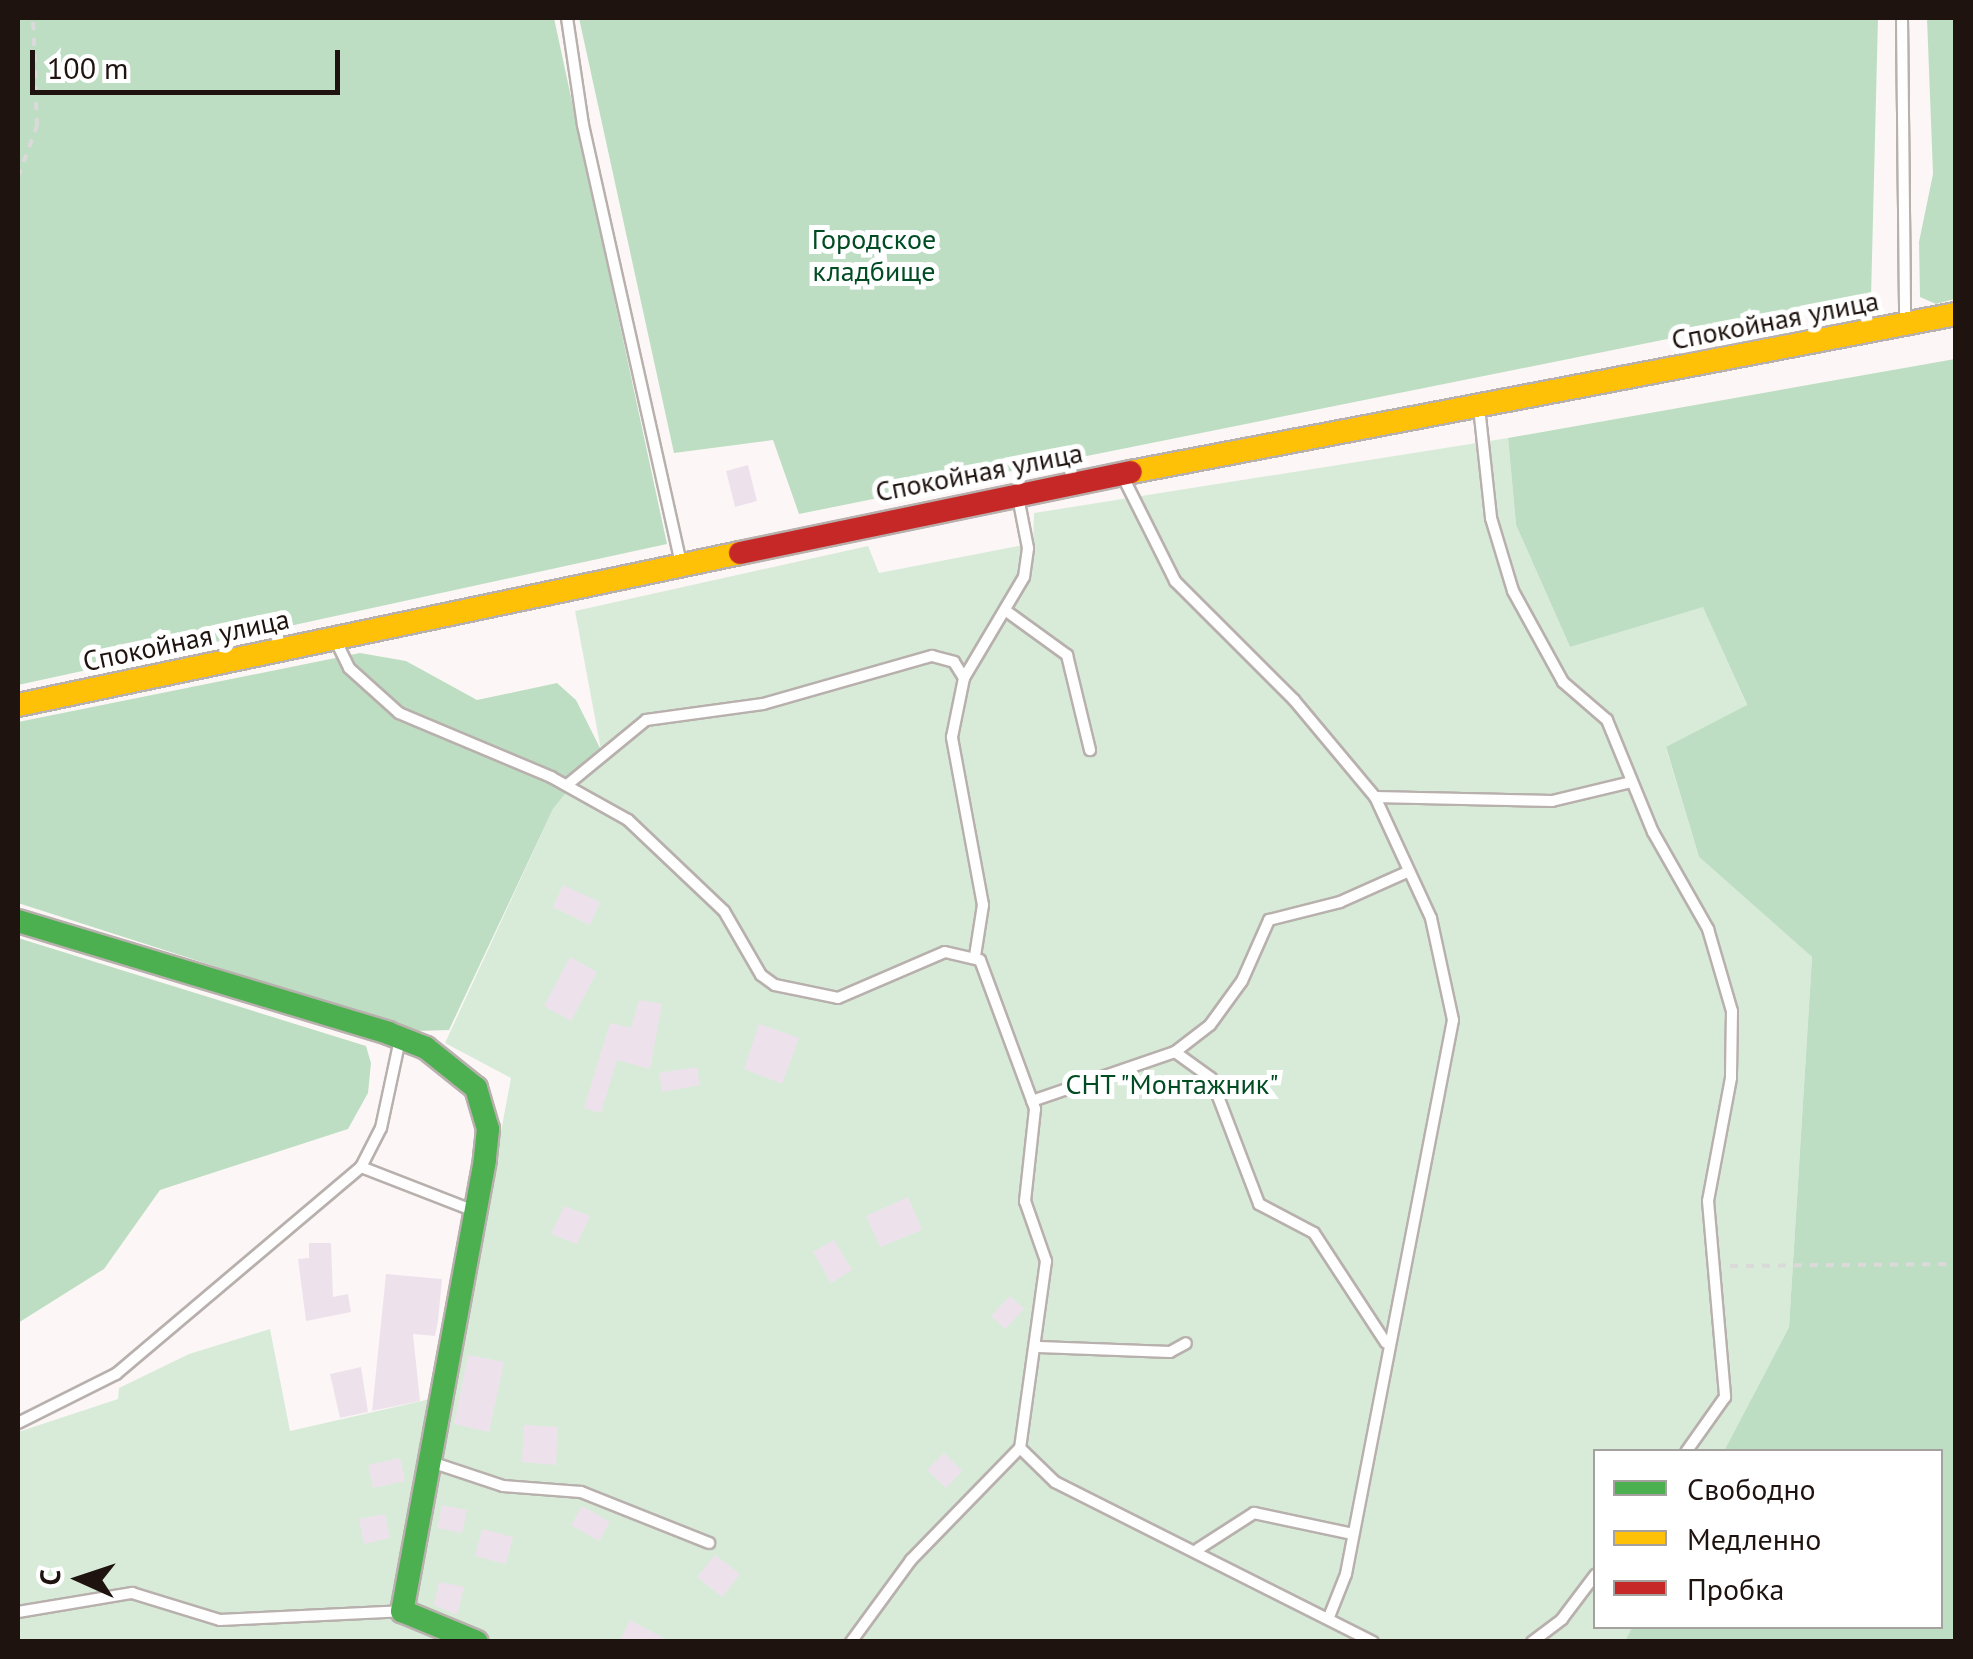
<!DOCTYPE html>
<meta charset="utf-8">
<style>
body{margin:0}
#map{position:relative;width:1973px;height:1659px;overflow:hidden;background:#fcf7f6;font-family:"PT Sans",sans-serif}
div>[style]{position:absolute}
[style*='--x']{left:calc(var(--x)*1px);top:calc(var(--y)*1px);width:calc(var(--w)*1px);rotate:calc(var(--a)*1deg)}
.green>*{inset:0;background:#d8ebd9}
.forest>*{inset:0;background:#bedec3}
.building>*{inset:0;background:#ede2ec}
.path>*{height:4px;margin-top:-2px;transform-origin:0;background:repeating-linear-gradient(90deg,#dbd9d9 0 8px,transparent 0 16px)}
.roads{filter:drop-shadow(2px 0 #b8b0ad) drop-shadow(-2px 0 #b8b0ad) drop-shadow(0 2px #b8b0ad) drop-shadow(0 -2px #b8b0ad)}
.lane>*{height:10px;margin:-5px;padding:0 5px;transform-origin:5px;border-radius:5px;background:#fffefe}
.fast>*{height:22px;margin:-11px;padding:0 11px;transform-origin:11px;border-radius:11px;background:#4caf50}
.slow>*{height:22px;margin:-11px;padding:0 11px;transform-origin:11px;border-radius:11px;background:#ffc107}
.jam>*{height:22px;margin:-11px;padding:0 11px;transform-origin:11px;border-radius:11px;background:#c62828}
span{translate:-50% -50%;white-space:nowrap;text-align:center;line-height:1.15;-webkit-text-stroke:10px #fff;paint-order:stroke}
.park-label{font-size:28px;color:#014c22}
.street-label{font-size:28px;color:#1f130f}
.frame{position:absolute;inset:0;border:20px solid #1f130f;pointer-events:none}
.legend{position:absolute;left:1593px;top:1449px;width:350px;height:180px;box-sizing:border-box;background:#fff;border:2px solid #a5a19f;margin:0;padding:12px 18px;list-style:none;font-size:30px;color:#1f130f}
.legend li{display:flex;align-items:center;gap:20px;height:50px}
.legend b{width:50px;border:2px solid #a5a19f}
.north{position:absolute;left:30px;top:1529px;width:100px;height:100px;-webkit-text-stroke:8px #fff;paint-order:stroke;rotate:273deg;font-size:28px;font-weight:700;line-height:40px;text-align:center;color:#1f130f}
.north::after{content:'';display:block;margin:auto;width:35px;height:45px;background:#1f130f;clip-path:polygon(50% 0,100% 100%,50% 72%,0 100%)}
.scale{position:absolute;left:30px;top:50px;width:310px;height:45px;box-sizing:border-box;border:5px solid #1f130f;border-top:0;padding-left:12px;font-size:30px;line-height:35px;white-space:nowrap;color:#1f130f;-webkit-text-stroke:8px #fff;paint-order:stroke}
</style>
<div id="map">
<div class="green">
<i style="clip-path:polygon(1508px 438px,1516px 525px,1570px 647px,1703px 606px,1747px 706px,1666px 748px,1699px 857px,1812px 957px,1789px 1327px,1724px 1451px,1596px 1452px,1596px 1626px,1633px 1627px,1625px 1641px,18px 1641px,18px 1432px,118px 1399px,119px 1388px,189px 1354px,270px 1329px,290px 1431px,452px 1394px,511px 1078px,445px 1043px,553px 809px,601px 750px,575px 611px,868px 546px,879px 573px,1033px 543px,1034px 513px)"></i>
</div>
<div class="forest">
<i style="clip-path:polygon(18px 18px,554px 18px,667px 544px,18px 685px)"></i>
<i style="clip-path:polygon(579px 18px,1878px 18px,1871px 298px,799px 514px,773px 440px,674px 453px)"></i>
<i style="clip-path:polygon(1927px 18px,1955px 18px,1955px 299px,1936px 304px,1920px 297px,1919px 242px,1933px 174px)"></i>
<i style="clip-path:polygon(1955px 359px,1955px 1641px,1625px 1641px,1633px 1626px,1940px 1626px,1940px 1452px,1724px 1451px,1789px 1327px,1812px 957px,1699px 857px,1666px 747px,1747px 705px,1703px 607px,1570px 647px,1516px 525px,1508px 438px)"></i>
<i style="clip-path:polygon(360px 653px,406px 661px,477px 700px,557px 683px,576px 700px,601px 750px,553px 809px,449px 1030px,416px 1031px,18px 903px,18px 722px)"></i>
<i style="clip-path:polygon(18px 938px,366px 1046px,371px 1063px,368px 1093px,348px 1129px,160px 1190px,104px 1269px,18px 1323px)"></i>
</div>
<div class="building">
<i style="clip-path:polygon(748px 465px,757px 501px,735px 507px,726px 471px)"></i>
<i style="clip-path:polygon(563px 885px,600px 902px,590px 925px,553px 907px)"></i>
<i style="clip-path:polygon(570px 957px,597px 972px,571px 1021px,544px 1006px)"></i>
<i style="clip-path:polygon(639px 1000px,662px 1004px,650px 1069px,617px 1060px,601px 1113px,584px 1108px,610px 1023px,631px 1028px)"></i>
<i style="clip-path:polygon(759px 1024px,799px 1038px,782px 1084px,744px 1069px)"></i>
<i style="clip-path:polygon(697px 1067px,700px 1085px,662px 1092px,659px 1073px)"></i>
<i style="clip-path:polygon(908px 1197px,922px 1230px,880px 1247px,866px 1216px)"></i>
<i style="clip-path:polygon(564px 1206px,590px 1216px,577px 1244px,551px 1234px)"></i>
<i style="clip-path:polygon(834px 1240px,852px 1270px,831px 1283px,813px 1252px)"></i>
<i style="clip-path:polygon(309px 1243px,331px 1243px,333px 1297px,348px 1294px,351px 1312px,306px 1321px,298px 1259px,309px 1258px)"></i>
<i style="clip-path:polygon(386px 1274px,442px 1279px,438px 1321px,435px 1336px,413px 1334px,420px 1401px,372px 1411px)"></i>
<i style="clip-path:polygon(1010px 1296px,1024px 1309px,1005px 1329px,991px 1316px)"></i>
<i style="clip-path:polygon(468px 1355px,504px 1362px,489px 1432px,454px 1424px)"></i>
<i style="clip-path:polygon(361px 1367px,368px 1412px,340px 1418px,330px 1374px)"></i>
<i style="clip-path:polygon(524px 1425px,558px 1427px,556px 1465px,522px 1462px)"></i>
<i style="clip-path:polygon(944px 1453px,962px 1471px,946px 1488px,927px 1470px)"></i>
<i style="clip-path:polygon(400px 1458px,405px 1481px,373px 1488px,368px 1465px)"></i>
<i style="clip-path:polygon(442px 1505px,467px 1510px,462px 1533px,437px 1528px)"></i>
<i style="clip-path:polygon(582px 1506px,610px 1522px,599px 1541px,571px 1525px)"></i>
<i style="clip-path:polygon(385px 1514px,390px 1538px,364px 1544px,359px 1519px)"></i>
<i style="clip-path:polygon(482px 1529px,513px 1537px,506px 1564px,475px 1556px)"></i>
<i style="clip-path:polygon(715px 1555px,740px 1574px,722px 1597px,697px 1577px)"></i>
<i style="clip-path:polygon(439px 1582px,464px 1587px,457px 1615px,434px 1605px)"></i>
<i style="clip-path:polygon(630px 1620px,671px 1642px,619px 1642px)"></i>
</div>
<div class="path">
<i style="--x:18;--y:177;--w:54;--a:-69.6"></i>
<i style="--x:37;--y:126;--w:108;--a:-92.1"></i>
<i style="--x:1730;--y:1266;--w:226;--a:-0.5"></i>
</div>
<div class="roads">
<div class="lane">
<i style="--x:567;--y:18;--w:108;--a:81.5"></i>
<i style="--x:583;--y:125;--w:448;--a:77.4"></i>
<i style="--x:1902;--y:18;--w:303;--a:89.4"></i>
<i style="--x:1479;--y:407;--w:112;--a:83.8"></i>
<i style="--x:1491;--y:518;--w:76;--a:73.2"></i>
<i style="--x:1513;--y:591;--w:104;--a:61.2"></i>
<i style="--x:1563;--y:682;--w:58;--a:40.8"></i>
<i style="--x:1607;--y:720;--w:121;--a:67.7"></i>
<i style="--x:1653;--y:832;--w:112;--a:60.4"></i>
<i style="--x:1708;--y:929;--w:85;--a:73.7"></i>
<i style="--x:1732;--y:1011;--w:67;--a:90.9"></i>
<i style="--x:1731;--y:1078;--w:125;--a:100.6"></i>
<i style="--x:1708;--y:1201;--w:197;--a:85"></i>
<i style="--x:1725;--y:1397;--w:67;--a:125.3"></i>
<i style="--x:1122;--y:475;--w:119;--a:63.4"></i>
<i style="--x:1175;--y:581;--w:168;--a:45"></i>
<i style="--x:1294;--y:700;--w:126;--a:50.1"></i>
<i style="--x:1375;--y:797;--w:177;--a:1.3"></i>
<i style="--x:1552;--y:801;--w:81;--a:-13.5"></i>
<i style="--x:1009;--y:613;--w:72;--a:35.9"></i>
<i style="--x:1067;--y:655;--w:98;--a:76.4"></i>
<i style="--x:335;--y:639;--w:32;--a:64"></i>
<i style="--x:349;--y:668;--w:67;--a:42"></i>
<i style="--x:399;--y:713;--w:165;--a:22.8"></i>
<i style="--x:551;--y:777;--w:88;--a:29.2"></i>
<i style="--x:628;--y:820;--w:132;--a:43.5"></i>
<i style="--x:724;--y:911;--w:74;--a:60"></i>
<i style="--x:761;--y:975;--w:17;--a:36"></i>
<i style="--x:775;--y:985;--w:64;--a:11.7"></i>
<i style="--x:838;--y:998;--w:116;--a:-23.3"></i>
<i style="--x:945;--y:952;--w:36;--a:13"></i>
<i style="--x:980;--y:960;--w:159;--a:69.7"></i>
<i style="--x:1035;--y:1109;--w:93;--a:96.2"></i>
<i style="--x:1025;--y:1201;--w:64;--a:70.7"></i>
<i style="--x:1046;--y:1261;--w:189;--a:97.9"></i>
<i style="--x:1020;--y:1448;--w:49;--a:44.2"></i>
<i style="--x:1055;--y:1482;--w:356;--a:26.7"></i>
<i style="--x:567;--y:785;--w:102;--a:-39.4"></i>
<i style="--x:646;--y:720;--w:118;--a:-7.8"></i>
<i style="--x:763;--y:704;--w:176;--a:-15.9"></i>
<i style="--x:932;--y:656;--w:23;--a:15"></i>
<i style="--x:954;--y:662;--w:19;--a:58"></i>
<i style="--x:975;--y:956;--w:52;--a:-81.1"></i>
<i style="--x:983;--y:905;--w:171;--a:-100.5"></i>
<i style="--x:952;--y:737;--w:60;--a:-78.5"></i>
<i style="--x:964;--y:678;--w:117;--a:-59.3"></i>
<i style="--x:1024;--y:577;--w:29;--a:-82"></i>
<i style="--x:1028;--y:548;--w:52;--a:-101.1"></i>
<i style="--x:1175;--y:1052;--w:44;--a:35.8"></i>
<i style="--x:1211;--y:1078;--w:135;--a:69.1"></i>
<i style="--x:1259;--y:1204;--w:62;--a:27.8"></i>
<i style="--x:1314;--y:1233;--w:131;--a:56.8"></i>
<i style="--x:1032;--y:1101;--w:151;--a:-18.9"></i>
<i style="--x:1175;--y:1052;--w:44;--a:-37.6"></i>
<i style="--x:1210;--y:1025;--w:54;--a:-54"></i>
<i style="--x:1242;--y:981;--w:67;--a:-66.1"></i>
<i style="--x:1269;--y:920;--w:73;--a:-14.2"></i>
<i style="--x:1340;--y:902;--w:73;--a:-24.1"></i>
<i style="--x:361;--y:1167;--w:119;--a:21.2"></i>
<i style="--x:1039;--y:1347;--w:131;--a:2.2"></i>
<i style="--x:1170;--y:1352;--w:18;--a:-29"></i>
<i style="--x:18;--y:1423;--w:110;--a:-26.6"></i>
<i style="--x:116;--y:1374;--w:321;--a:-40.2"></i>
<i style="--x:361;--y:1167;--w:44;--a:-62.9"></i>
<i style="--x:381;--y:1128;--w:91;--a:-77.9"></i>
<i style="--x:431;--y:1462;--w:76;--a:18.4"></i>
<i style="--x:503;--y:1486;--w:78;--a:4.4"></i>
<i style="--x:581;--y:1492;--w:138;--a:21.7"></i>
<i style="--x:1198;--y:1549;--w:67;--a:-32.7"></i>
<i style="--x:1254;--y:1513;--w:101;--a:12"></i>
<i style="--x:18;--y:1612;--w:116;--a:-9.5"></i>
<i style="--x:132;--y:1593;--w:92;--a:17.1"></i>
<i style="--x:220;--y:1620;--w:181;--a:-2.8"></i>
<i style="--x:1329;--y:1617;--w:46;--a:-68.4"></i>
<i style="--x:1346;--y:1574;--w:564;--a:-79.07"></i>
<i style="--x:1453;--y:1020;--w:104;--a:-102.2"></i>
<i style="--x:1431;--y:918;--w:133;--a:-114.8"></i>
<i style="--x:851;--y:1642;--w:102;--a:-53.8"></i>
<i style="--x:911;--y:1560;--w:156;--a:-45.8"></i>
<i style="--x:1532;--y:1642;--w:38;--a:-37"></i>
<i style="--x:1562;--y:1619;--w:56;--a:-52.9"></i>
</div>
<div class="fast">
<i style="--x:18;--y:921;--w:387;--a:16.8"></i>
<i style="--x:388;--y:1033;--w:41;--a:21.5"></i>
<i style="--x:426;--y:1048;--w:64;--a:38.7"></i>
<i style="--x:476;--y:1088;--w:43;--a:73.7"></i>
<i style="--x:488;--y:1129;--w:31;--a:96"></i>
<i style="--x:485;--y:1160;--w:459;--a:100.4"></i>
<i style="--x:402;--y:1611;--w:81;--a:22.5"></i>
</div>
<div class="slow">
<i style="--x:1131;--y:472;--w:840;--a:-10.84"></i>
<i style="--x:18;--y:705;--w:738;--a:-11.89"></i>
</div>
<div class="jam">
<i style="--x:740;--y:553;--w:399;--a:-11.7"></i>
</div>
</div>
<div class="park-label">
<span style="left:874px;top:255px">Городское<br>кладбище</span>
<span style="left:1172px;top:1084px">СНТ "Монтажник"</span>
</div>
<div class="street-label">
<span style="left:1775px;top:320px;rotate:-11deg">Спокойная улица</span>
<span style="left:979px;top:472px;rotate:-11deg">Спокойная улица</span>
<span style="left:186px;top:640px;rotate:-12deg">Спокойная улица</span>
</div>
<div class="frame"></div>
<ul class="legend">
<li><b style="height:12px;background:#4caf50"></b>Свободно</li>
<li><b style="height:12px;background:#ffc107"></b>Медленно</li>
<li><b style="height:12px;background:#c62828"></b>Пробка</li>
</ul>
<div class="north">С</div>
<div class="scale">100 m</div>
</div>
